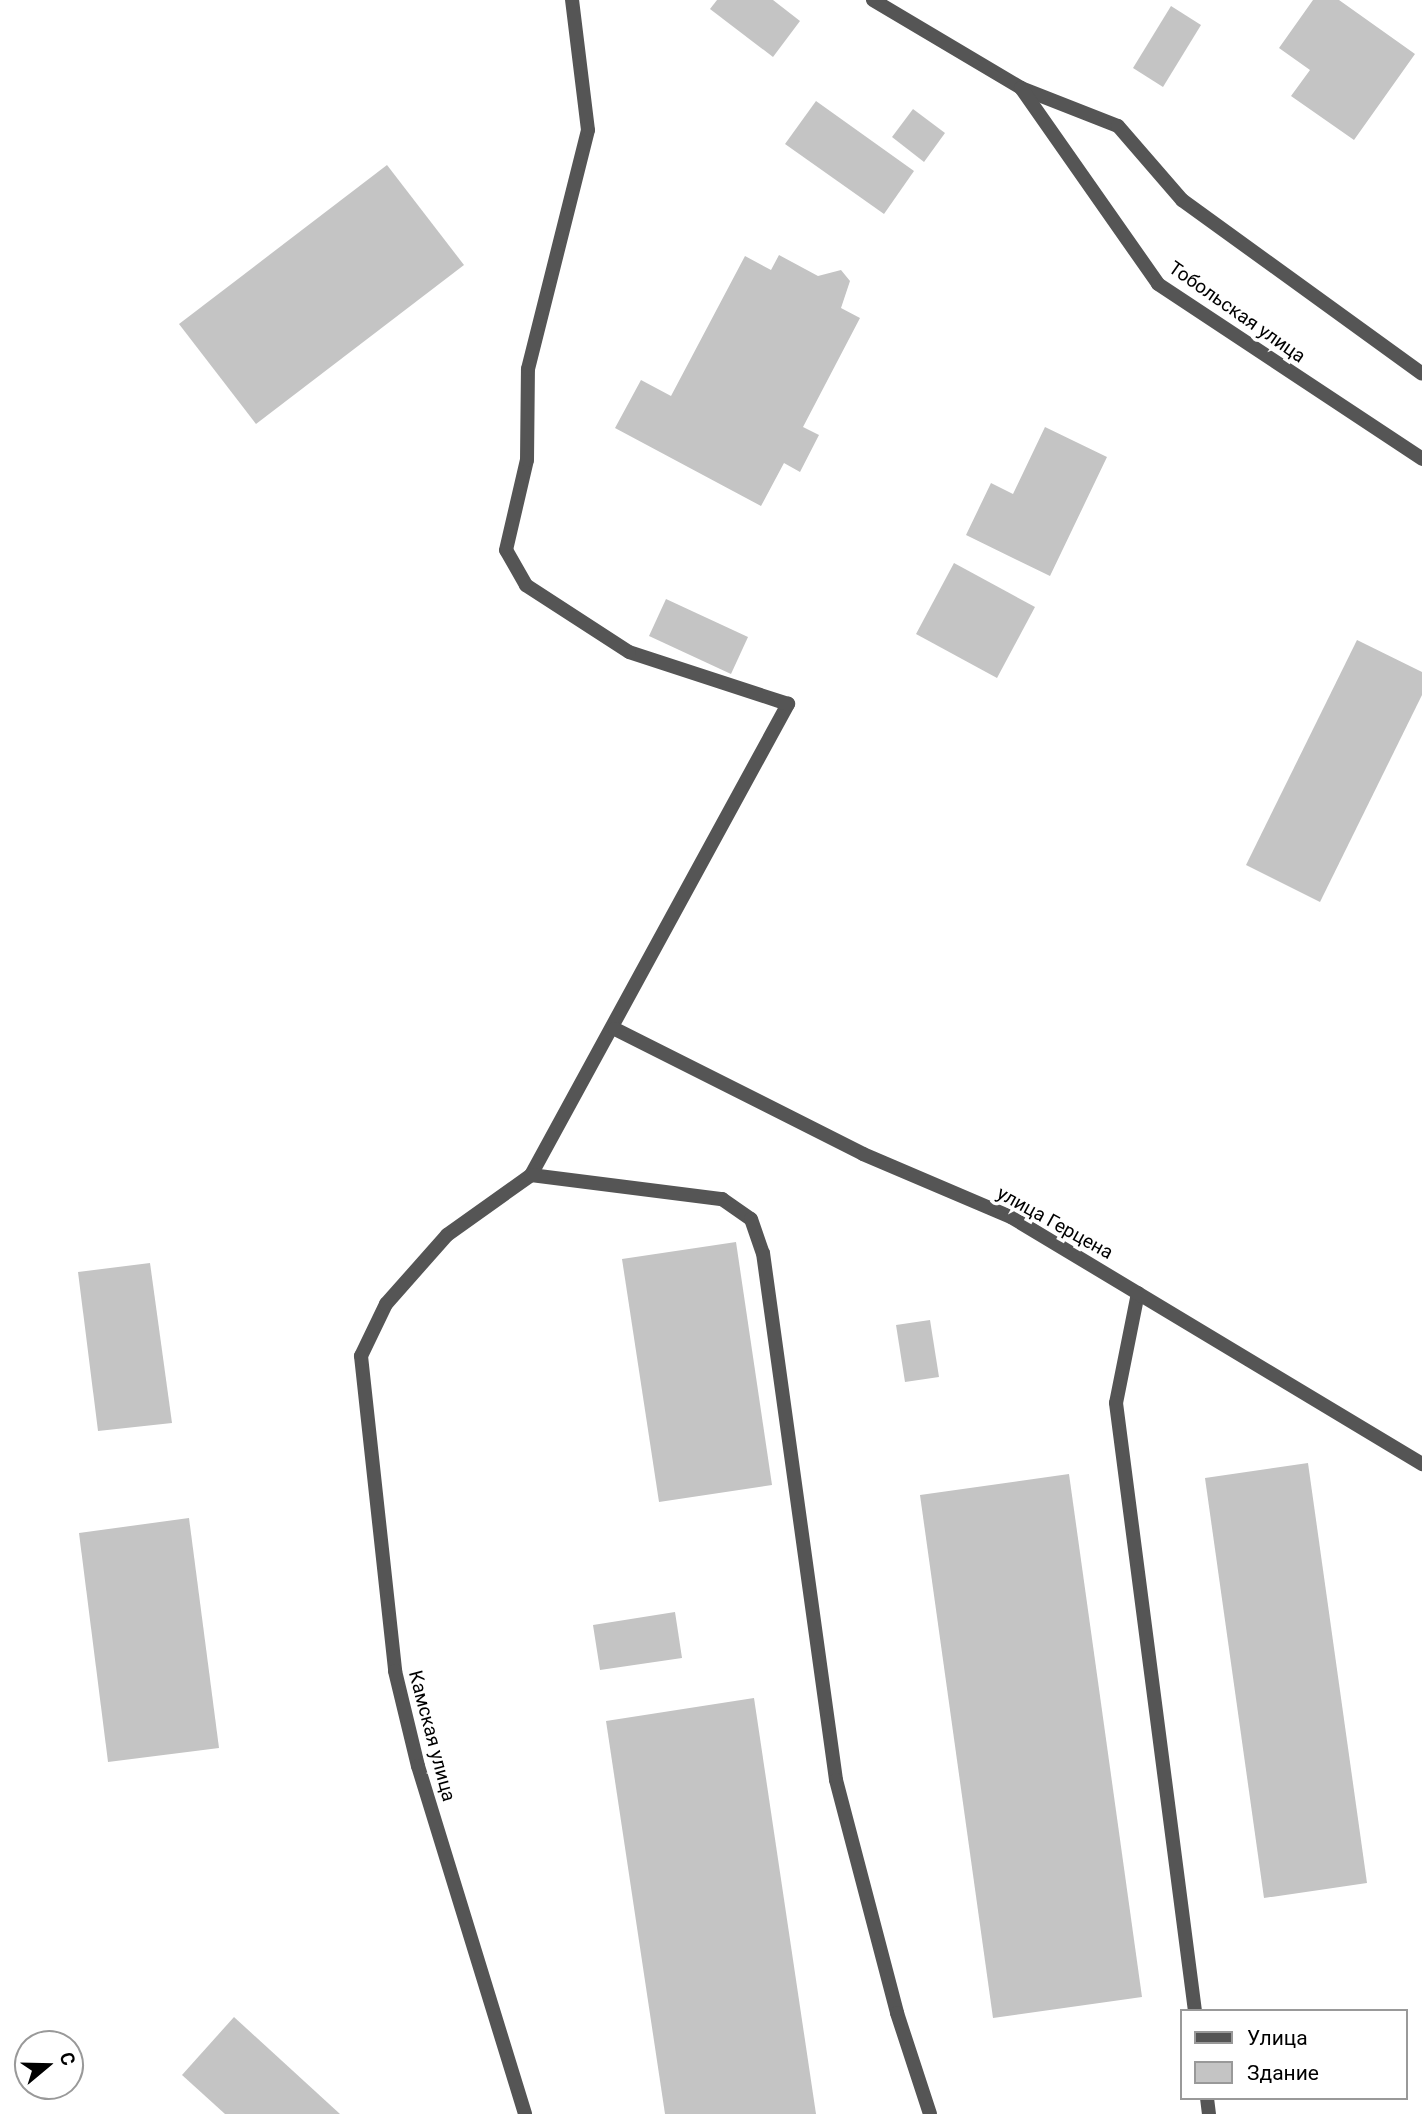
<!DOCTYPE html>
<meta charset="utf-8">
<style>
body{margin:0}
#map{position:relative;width:1422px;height:2114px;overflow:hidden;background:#fff;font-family:Roboto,sans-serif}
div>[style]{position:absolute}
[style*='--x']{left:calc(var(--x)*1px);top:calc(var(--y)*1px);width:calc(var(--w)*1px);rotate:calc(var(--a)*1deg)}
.building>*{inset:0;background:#c4c4c4}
.lane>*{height:14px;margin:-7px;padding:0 7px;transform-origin:7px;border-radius:7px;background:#555}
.street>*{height:14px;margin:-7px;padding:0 7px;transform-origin:7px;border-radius:7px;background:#555}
span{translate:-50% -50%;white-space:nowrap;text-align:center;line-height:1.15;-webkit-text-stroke:7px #fff;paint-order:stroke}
.street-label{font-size:19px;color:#000}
.legend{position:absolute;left:1180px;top:2009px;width:228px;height:91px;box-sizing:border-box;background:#fff;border:2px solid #999;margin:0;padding:9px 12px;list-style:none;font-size:21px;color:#000}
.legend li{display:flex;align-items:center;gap:14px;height:35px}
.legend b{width:35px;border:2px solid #999}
.north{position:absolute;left:14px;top:2030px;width:70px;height:70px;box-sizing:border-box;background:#fff;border:2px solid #999;border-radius:50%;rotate:71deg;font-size:19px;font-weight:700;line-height:28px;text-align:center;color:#000}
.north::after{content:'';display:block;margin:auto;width:24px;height:32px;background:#000;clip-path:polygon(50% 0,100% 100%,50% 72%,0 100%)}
</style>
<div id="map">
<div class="building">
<i style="clip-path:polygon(717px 0,773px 0,800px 21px,773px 57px,710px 9px)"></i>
<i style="clip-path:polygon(1313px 0,1339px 0,1415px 54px,1354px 140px,1291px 96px,1310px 70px,1279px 48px)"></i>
<i style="clip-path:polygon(1171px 6px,1201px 25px,1163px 87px,1133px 68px)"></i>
<i style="clip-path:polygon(816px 101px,914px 171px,884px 214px,785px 144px)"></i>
<i style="clip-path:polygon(913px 109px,945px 133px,924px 162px,892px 137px)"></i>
<i style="clip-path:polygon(387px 165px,464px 265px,256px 424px,179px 324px)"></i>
<i style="clip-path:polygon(779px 255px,818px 276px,841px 270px,850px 281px,841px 308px,860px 318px,803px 427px,819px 435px,800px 472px,784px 463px,761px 506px,615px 428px,641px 380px,671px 396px,745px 256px,771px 270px)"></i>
<i style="clip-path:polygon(1045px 427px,1107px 457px,1050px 576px,966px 535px,991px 483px,1013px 494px)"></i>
<i style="clip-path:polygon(954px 563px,1035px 607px,997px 678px,916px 634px)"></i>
<i style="clip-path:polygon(666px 599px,748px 637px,731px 674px,649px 636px)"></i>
<i style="clip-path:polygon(1357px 640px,1422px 672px,1422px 695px,1320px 902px,1246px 865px)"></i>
<i style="clip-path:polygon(736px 1242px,772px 1485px,659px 1502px,622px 1259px)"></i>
<i style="clip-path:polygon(150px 1263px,172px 1423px,98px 1431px,78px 1272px)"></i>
<i style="clip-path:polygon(930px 1320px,939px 1377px,905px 1382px,896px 1325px)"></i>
<i style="clip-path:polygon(1308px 1463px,1367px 1883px,1264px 1898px,1205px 1478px)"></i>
<i style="clip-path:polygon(1069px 1474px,1142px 1997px,993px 2018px,920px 1495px)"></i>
<i style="clip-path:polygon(189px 1518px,219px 1748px,108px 1762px,79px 1533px)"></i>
<i style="clip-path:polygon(675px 1612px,682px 1658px,600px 1670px,593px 1625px)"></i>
<i style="clip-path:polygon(754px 1698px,816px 2114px,665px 2114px,606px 1721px)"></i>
<i style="clip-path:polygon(234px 2017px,340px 2114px,225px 2114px,182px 2075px)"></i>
</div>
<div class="lane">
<i style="--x:531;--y:1175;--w:537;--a:-61.38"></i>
<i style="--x:788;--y:704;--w:167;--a:-161.9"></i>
<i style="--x:629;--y:652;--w:123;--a:-147"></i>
<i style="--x:526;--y:585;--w:40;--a:-119.7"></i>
<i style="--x:506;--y:550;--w:92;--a:-76.9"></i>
<i style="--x:527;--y:460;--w:91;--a:-89.4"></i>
<i style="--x:528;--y:369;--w:246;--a:-75.9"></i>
<i style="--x:588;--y:130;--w:131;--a:-97"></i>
<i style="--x:1138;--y:1293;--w:112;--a:101.3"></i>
<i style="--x:1116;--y:1403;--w:613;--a:82.6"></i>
<i style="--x:361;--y:1356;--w:58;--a:-64.3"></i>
<i style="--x:386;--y:1304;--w:92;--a:-48.5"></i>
<i style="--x:447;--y:1235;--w:103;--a:-35.5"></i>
<i style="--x:531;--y:1175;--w:193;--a:7.2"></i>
<i style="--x:722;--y:1199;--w:35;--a:35"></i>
<i style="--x:751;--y:1219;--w:36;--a:71"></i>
<i style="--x:763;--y:1253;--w:532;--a:82.11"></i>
<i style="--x:836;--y:1780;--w:241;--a:75.3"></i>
<i style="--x:897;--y:2013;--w:106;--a:71.9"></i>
<i style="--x:1207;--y:2098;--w:16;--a:83"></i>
</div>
<div class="street">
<i style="--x:873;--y:0;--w:172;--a:30.7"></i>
<i style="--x:1021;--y:88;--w:104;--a:21.4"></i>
<i style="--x:1118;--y:126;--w:98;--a:49.1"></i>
<i style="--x:1182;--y:200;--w:296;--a:35.9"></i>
<i style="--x:1021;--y:88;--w:239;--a:55"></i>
<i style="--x:1158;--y:284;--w:317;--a:33.5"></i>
<i style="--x:615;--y:1029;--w:278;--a:26.7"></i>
<i style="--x:863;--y:1154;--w:161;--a:23.1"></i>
<i style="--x:1011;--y:1217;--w:480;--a:31"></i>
<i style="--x:361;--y:1356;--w:317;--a:83.8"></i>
<i style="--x:395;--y:1671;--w:98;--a:76.4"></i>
<i style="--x:418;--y:1766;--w:364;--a:72.9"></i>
</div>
<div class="street-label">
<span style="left:1237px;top:312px;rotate:35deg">Тобольская улица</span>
<span style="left:1055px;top:1223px;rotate:29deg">улица Герцена</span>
<span style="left:432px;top:1736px;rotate:75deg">Камская улица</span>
</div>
<ul class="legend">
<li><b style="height:9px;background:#555"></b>Улица</li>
<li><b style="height:19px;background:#c4c4c4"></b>Здание</li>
</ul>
<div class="north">С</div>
</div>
